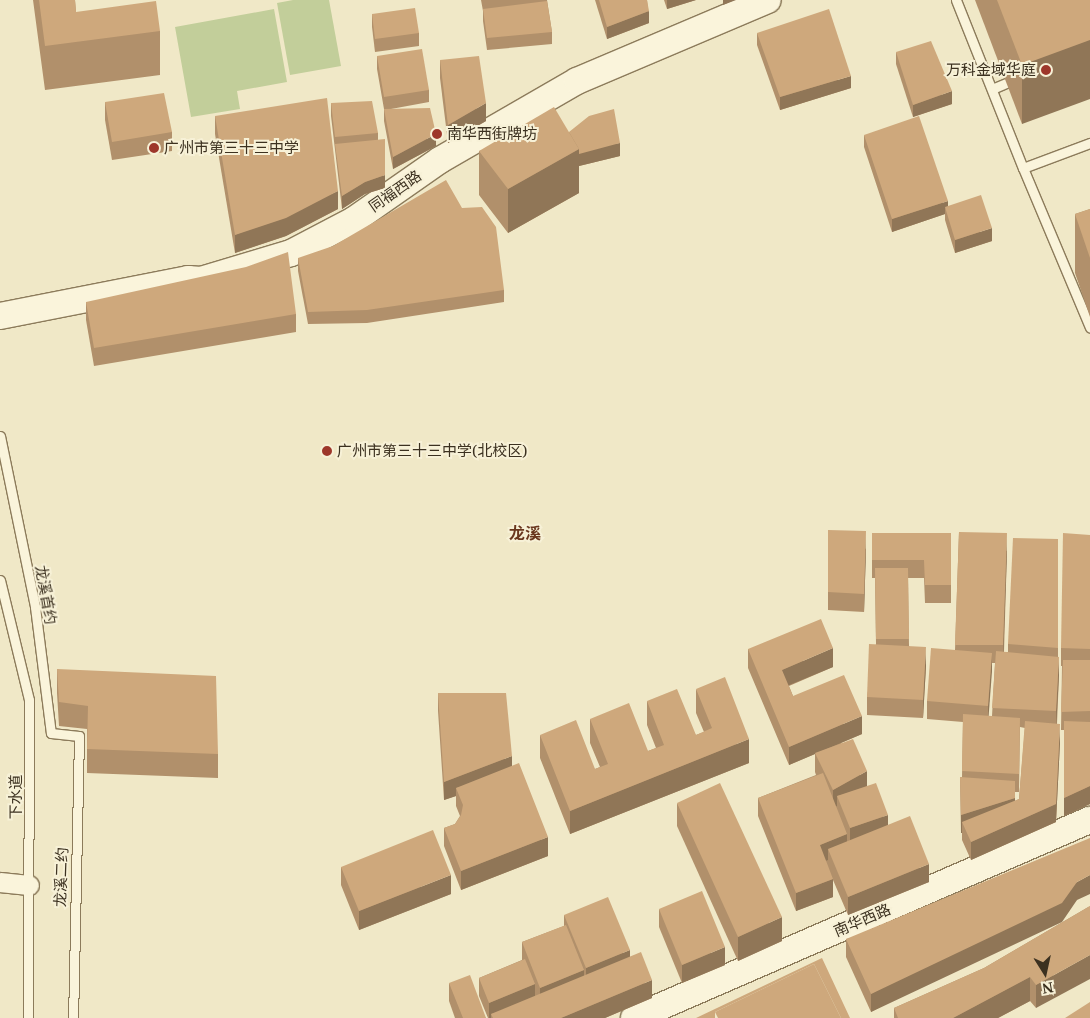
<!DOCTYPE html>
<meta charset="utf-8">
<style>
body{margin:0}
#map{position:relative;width:1090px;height:1018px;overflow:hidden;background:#f0e8c7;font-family:"Noto Serif","Noto Sans SC",serif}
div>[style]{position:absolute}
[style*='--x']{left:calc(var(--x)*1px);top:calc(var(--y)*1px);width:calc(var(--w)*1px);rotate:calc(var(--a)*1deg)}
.green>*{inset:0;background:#c2ce9a}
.roads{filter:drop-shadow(1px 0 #8c7b5b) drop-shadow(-1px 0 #8c7b5b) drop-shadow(0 1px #8c7b5b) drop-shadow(0 -1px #8c7b5b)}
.service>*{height:9px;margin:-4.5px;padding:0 4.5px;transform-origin:4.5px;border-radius:4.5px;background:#faf4db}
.minor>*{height:19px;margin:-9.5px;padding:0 9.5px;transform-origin:9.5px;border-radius:9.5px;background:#faf4db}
.secondary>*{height:26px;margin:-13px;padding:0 13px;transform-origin:13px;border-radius:13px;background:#faf4db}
.wall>*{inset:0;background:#b1906b}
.shaded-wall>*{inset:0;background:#907657}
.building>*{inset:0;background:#cea87c}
.dots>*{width:14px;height:14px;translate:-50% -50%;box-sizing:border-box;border:2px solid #f7f1d7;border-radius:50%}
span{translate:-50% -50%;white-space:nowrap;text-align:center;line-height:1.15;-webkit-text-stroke:4px #f7f1d7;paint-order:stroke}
.poi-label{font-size:15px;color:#3c3120}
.right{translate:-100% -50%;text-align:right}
.left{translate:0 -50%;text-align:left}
.street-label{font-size:15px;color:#3c3120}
.neighbourhood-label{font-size:16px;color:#6a371e;font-weight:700}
.north{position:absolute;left:1020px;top:948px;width:50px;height:50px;-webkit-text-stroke:4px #f7f1d7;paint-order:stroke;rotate:170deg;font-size:14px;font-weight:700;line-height:20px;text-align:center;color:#3c3120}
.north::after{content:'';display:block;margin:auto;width:18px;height:22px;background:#3c3120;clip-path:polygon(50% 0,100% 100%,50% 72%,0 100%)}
</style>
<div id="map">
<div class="green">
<i style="clip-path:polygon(293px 0,329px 0,341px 66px,290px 75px,277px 3px)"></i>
<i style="clip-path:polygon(274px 9px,287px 82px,237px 91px,240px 109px,191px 117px,175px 27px)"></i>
</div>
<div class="roads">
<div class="service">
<i style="--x:956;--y:0;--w:181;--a:68.3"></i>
<i style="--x:1023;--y:168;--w:72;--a:-20.5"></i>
<i style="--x:992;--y:89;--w:15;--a:-23"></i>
<i style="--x:1023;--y:168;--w:173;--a:67.2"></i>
<i style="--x:0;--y:436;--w:175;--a:78.4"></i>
<i style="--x:35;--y:607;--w:127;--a:82.8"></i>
<i style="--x:51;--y:733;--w:28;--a:6"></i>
<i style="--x:79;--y:736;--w:282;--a:91.2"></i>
<i style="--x:0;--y:580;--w:123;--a:76.4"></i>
<i style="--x:29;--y:700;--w:318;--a:90.2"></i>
</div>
<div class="minor">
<i style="--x:0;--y:882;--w:29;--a:6"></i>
</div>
<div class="secondary">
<i style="--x:0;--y:316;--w:192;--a:-11.1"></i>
<i style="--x:188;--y:279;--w:13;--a:4"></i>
<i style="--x:201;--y:280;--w:94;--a:-16.7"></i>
<i style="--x:291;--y:253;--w:71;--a:-27.6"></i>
<i style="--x:354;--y:220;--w:105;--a:-34.9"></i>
<i style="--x:440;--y:160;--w:158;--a:-30"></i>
<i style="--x:577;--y:81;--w:207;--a:-23"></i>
<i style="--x:634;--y:1018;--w:497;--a:-23.5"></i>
</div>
</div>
<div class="wall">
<i style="clip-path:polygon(33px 0,75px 0,76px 12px,160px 31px,160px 75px,45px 90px)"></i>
<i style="clip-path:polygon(481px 0,547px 0,552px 32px,552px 44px,487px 50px,483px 21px,483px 11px)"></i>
<i style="clip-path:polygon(595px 0,647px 0,649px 23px,607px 39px)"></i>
<i style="clip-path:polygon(664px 0,696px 0,667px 9px)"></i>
<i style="clip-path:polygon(975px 0,1090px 0,1022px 124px)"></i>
<i style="clip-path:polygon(372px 14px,419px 33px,419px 46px,375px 52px,372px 27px)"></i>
<i style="clip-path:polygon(757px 33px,851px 88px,780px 110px,757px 45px)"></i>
<i style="clip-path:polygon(896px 52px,952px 104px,913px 117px,896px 64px)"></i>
<i style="clip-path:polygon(377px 56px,429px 90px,429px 102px,391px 109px,436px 146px,393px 169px,384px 121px,384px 109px,377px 69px)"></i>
<i style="clip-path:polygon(440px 60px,486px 121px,448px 143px,440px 78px)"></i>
<i style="clip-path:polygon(105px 102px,172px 132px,172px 151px,112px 160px,105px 120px)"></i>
<i style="clip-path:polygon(331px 103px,378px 133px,378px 140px,385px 188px,365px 194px,342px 209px,331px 116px)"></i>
<i style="clip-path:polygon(215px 116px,338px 209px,286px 236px,235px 253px,215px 134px)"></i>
<i style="clip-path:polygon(569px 132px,620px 156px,579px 166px,579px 193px,508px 233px,479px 195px,479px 151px)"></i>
<i style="clip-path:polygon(864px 135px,948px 207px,992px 241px,955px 253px,945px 220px,945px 214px,892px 232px,864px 147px)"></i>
<i style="clip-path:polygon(1090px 209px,1090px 317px,1075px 273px,1075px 214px)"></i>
<i style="clip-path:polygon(298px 258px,504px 290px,504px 302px,367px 323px,308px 324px,298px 271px)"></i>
<i style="clip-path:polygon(86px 302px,296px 314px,296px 332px,94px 366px,86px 320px)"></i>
<i style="clip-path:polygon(828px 530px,866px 549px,864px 612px,828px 610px)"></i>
<i style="clip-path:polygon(evenodd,959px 532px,1007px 551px,1004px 652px,1008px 652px,1008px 644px,1058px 539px,1058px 656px,1059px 675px,1057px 724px,1060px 742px,1056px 822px,971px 860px,962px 840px,962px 833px,961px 833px,960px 777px,962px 777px,963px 722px,927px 719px,927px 701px,955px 650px,959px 532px,992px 663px,995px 663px,992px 716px,988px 716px,992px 663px,959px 532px,1020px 727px,1025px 728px,1019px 799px,1015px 801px,1015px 792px,1019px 792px,1020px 727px)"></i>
<i style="clip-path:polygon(872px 533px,951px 533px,951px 603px,925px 603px,924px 578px,908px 578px,909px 646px,926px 666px,923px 718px,867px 715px,867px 697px,876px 644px,875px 578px,872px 578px)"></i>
<i style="clip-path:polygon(1090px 535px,1090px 804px,1064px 816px,1064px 730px,1061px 730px,1062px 666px,1061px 666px,1061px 648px)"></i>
<i style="clip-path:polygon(748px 649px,833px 667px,789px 686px,793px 696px,862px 734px,841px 743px,867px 786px,888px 825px,929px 882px,848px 915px,833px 880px,833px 897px,796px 911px,758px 816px,758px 798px,816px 775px,815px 772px,815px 754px,789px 765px,748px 668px)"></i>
<i style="clip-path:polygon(57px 669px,218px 754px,218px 778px,87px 773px,87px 729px,59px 726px,57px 693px)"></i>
<i style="clip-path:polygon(696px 689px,749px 763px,570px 834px,540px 758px,540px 735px,595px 769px,600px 767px,590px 743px,590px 719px,648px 751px,656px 748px,647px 725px,647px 701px,696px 735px,704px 732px,696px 713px)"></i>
<i style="clip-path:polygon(438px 693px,512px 766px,548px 856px,461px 890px,444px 846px,444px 828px,455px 824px,460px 816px,456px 806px,456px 796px,444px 800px,438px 711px)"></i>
<i style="clip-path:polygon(677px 803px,782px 941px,738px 961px,677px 826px)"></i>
<i style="clip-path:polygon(341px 867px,451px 894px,359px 930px,341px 885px)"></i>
<i style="clip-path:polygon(1077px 900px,871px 1012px,846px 957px,846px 939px)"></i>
<i style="clip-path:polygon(1090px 906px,1036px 1008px,1030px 1001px,998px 1018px,894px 1018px,894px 1008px,984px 968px)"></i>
<i style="clip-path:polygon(659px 909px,725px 965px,682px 983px,659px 927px)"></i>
<i style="clip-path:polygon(564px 915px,630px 957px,652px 998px,605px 1018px,488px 1018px,479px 996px,479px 978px,522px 960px,522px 942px,564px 926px)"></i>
<i style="clip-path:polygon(449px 983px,486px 1018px,455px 1018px,449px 1001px)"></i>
</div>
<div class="shaded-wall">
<i style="clip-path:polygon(667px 0,696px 0,667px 9px)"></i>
<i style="clip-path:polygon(723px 0,736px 0,723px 5px)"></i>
<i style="clip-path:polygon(1090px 0,1090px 99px,1022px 124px,1022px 65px)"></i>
<i style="clip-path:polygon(649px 11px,649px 23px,607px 39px,607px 27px)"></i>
<i style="clip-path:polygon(851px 76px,851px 88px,780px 110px,780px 97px)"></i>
<i style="clip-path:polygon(952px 91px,952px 104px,913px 117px,913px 105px)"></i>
<i style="clip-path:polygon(486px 103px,486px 121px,448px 143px,448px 125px)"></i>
<i style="clip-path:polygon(436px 134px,436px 146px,393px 169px,393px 157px)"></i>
<i style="clip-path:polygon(620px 143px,620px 156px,579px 166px,579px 193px,508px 233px,508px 189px,579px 149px)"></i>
<i style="clip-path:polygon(385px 175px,385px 188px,365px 194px,342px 209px,342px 196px,365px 182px)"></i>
<i style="clip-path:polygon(338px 191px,338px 209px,286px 236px,235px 253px,235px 235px)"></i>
<i style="clip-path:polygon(948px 201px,948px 213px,945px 207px,945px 214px,892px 232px,892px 219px)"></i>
<i style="clip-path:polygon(992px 228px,992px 241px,955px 253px,955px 240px)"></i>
<i style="clip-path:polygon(866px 531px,866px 549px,864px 612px,864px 594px)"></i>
<i style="clip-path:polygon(1007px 533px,1007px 551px,1003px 663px,1003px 645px)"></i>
<i style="clip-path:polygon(926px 647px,926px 666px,923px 718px,923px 700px)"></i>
<i style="clip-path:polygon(833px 648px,833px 667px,782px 688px,782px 670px)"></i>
<i style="clip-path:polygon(992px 653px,992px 671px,988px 724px,988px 706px)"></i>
<i style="clip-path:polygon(1059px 657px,1059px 675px,1056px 729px,1056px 711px)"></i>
<i style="clip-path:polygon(862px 716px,862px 734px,789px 765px,789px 747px)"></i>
<i style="clip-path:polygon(1060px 724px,1060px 742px,1056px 822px,971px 860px,971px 842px,1056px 804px)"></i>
<i style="clip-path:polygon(749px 739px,749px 763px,570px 834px,570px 811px)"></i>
<i style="clip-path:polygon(512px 756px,512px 774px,456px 788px,456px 796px,444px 800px,444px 782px)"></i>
<i style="clip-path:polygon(867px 771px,867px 790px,837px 796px,837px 806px,833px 808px,833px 790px)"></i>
<i style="clip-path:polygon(1090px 786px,1090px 804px,1064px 816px,1064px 798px)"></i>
<i style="clip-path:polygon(1015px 798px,1015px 816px,962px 822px,962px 833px,961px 833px,961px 815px)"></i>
<i style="clip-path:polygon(888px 815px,888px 833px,850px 846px,850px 828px)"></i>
<i style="clip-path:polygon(847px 834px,847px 852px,828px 849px,828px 860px,820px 863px,820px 845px)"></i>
<i style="clip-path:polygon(548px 837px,548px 856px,461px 890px,461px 871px)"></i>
<i style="clip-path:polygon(929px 864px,929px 882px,848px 915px,848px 897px)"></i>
<i style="clip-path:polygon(451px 875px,451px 894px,359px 930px,359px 911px)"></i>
<i style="clip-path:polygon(1090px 875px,1090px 894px,1077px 900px,1062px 922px,871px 1012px,871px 994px)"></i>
<i style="clip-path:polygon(833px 879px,833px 897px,796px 911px,796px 893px)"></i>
<i style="clip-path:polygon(782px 917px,782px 941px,738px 961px,738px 937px)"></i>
<i style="clip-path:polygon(725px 947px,725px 965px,682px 983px,682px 965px)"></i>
<i style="clip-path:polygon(630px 950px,630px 968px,586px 986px,586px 968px)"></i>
<i style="clip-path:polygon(1090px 955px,1090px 979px,1036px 1008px,1036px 985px)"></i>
<i style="clip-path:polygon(584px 970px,584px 988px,540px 1006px,540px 988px)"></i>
<i style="clip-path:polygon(1030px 977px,1030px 1001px,998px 1018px,953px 1018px)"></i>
<i style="clip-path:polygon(652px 980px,652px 998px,605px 1018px,561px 1018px)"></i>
<i style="clip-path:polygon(535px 984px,535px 1002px,491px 1014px,491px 1018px,489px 1018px,489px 1003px)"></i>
</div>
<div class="building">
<i style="clip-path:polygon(39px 0,75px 0,76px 12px,156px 1px,160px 31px,45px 46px)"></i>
<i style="clip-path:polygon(599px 0,647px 0,649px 11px,607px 27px)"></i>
<i style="clip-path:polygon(997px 0,1090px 0,1090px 40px,1022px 65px)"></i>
<i style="clip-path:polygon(547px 1px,552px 32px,487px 38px,483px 9px)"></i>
<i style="clip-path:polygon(415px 8px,419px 33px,375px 39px,372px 14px)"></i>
<i style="clip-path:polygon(829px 9px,851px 76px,780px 97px,757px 33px)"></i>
<i style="clip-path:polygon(931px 41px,952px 91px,913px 105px,896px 52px)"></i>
<i style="clip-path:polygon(422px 49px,429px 90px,384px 97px,377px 56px)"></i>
<i style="clip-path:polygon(479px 56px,486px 103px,448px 125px,440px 60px)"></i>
<i style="clip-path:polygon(164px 93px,172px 132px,112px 142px,105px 102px)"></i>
<i style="clip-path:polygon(327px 98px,338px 191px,286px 218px,235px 235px,215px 116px)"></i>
<i style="clip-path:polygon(372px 101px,378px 133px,335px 137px,331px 103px)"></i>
<i style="clip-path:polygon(554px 107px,579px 149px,508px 189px,479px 151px)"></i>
<i style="clip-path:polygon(430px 108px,436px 134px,393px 157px,384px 109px)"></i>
<i style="clip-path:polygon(614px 109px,620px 143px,579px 154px,579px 149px,569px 132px,589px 116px)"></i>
<i style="clip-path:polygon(919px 116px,948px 201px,892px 219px,864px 135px)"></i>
<i style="clip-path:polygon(385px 139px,385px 175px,365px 182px,342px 196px,335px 144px)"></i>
<i style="clip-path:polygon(446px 180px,462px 208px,482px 207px,496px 227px,504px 290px,367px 310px,308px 312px,298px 258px,333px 246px)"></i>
<i style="clip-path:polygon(981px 195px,992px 228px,955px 240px,945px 207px)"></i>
<i style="clip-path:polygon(1090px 209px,1090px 258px,1075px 214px)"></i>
<i style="clip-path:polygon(288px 252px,296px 314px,94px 348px,86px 302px,246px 267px)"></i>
<i style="clip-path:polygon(828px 530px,866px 531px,864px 594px,828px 592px)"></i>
<i style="clip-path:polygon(959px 532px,1007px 533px,1003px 645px,955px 645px)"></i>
<i style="clip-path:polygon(872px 533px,951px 533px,951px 585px,925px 585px,924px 560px,872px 560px)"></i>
<i style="clip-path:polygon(1063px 533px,1090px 535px,1090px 649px,1061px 648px)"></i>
<i style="clip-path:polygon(1013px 538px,1058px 539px,1058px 648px,1008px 644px)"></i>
<i style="clip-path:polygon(875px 568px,908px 568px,909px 639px,876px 639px)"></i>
<i style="clip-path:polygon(821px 619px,833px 648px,782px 670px,793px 696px,844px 675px,862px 716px,789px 747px,748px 649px)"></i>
<i style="clip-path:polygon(869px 644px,926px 647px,923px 700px,867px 697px)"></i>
<i style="clip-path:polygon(931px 648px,992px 653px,988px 706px,927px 701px)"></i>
<i style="clip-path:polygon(996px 651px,1059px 657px,1056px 711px,992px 708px)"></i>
<i style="clip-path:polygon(1063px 660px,1090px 660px,1090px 711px,1061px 712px)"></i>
<i style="clip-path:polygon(57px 669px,216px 676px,218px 754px,87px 749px,88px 706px,59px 702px)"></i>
<i style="clip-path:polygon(725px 677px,749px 739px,570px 811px,540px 735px,576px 720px,595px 769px,608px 764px,590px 719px,629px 703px,648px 751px,664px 745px,647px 701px,677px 689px,696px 735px,712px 728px,696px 689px)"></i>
<i style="clip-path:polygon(438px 693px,506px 693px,512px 756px,444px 782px)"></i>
<i style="clip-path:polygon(963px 714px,1020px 718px,1019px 774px,962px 771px)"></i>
<i style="clip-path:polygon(1025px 721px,1060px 724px,1056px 804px,971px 842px,962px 822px,1019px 799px)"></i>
<i style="clip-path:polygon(1064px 721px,1090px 722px,1090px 786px,1064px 798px)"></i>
<i style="clip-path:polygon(853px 739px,867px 771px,833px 790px,815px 753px)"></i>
<i style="clip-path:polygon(519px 763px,548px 837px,461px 871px,444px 828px,455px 824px,461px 815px,463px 805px,456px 788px)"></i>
<i style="clip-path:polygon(823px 773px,847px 834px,820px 845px,833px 879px,796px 893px,758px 798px)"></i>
<i style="clip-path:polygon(960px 777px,1015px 781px,1015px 798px,961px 815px)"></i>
<i style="clip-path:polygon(720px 783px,782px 917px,738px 937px,677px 803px)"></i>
<i style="clip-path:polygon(876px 783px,888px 815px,850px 828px,837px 796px)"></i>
<i style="clip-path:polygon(910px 816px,929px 864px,848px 897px,828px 849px)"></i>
<i style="clip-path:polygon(433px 830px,451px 875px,359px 911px,341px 867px)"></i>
<i style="clip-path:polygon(1090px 838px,1090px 875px,1077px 882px,1062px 903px,871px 994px,846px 939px)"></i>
<i style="clip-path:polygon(702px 891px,725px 947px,682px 965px,659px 909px)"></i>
<i style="clip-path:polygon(608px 897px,630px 950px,586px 968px,564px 915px)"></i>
<i style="clip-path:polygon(1090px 906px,1090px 955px,1036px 985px,1030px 977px,953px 1018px,898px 1018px,894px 1008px,984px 968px)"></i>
<i style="clip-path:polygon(566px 925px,584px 970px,540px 988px,522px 942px)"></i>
<i style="clip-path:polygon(641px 952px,652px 980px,561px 1018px,493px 1018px,491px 1014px)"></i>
<i style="clip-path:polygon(822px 958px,850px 1018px,841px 1018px,814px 964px,715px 1012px,715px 1018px,696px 1018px)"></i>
<i style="clip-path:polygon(525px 959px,535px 984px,489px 1003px,479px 978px)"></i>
<i style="clip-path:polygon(814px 964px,841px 1018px,718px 1018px,715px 1012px)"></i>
<i style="clip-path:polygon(470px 975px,486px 1018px,463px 1018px,449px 983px)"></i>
<i style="clip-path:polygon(1090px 1002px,1090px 1018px,1065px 1018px)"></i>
</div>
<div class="dots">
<i style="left:1046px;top:70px;background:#9d372a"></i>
<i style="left:437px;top:134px;background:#9d372a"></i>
<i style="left:154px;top:148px;background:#9d372a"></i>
<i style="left:327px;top:451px;background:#9d372a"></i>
</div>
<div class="poi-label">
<span class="right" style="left:1036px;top:70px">万科金域华庭</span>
<span class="left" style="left:447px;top:134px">南华西街牌坊</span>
<span class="left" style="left:164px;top:148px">广州市第三十三中学</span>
<span class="left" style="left:337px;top:451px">广州市第三十三中学(北校区)</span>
</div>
<div class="street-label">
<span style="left:395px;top:191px;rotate:-35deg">同福西路</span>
<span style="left:46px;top:595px;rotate:80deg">龙溪首约</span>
<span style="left:16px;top:797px;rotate:-90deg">下水道</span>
<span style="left:61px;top:877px;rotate:-88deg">龙溪二约</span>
<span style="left:862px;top:920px;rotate:-23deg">南华西路</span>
</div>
<div class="neighbourhood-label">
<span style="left:525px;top:533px">龙溪</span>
</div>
<div class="north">N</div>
</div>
